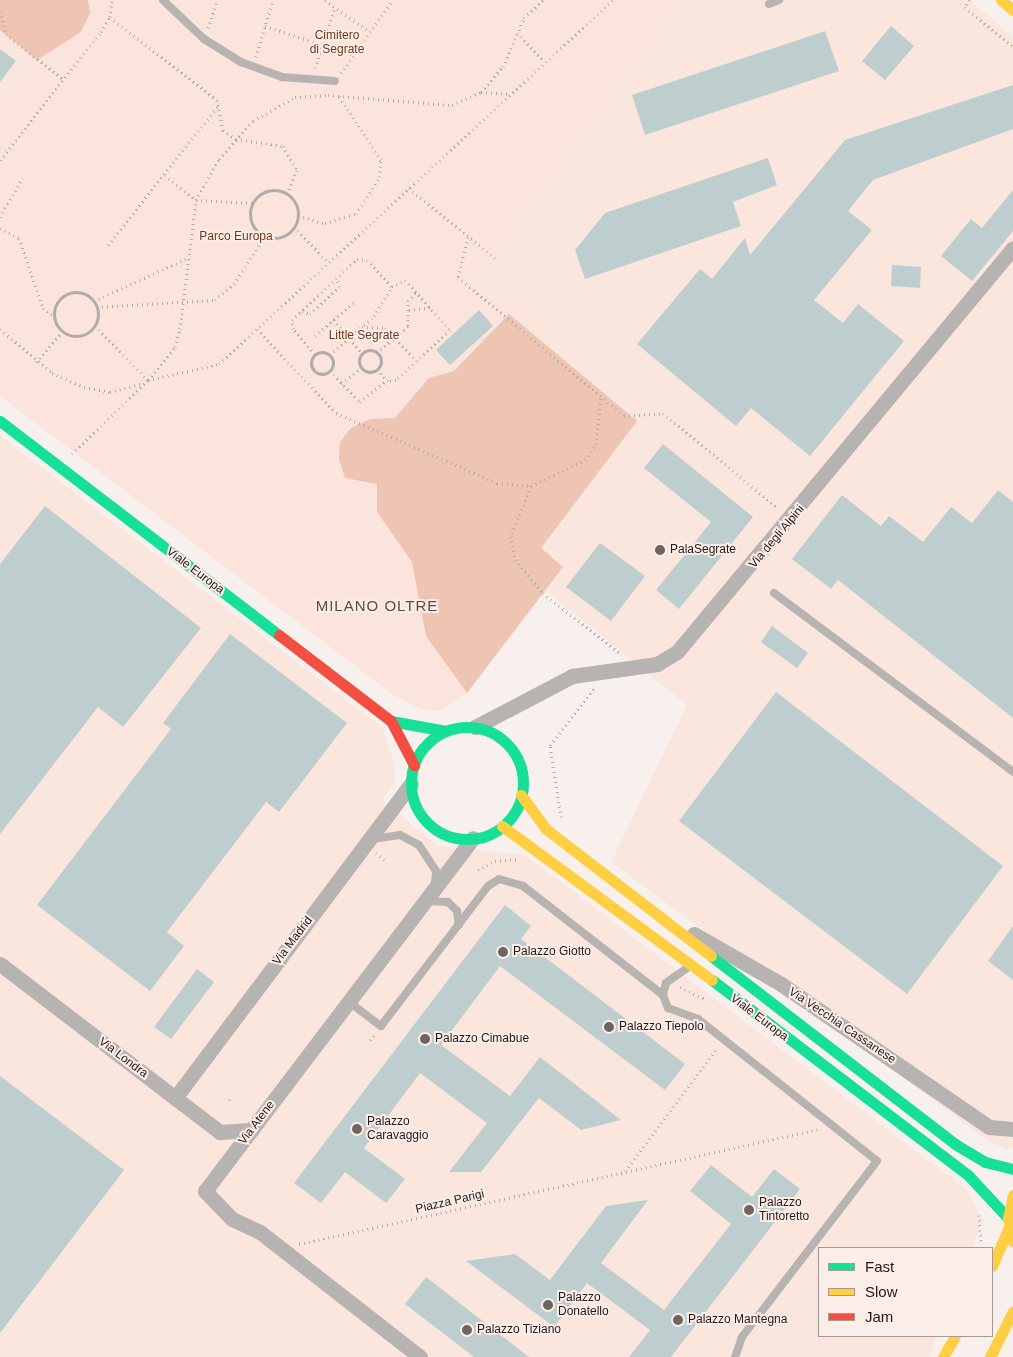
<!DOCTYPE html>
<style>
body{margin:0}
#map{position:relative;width:1013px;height:1357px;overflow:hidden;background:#f7f0ed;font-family:Arial,sans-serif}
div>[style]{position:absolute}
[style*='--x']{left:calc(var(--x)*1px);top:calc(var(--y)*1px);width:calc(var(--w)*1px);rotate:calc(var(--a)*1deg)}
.built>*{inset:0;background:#fae6dd}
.green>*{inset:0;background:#fae4db}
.forest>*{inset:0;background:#eec4b2}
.building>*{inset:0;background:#becece}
.path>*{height:3px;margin-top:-1.5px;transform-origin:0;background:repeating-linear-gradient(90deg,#b1acab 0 1px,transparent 0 5px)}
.path>.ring{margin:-1.5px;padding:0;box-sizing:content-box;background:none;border:3px solid #b1acab;border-radius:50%}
.lane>*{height:8px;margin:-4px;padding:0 4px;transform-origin:4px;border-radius:4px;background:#b7b3b1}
.street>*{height:15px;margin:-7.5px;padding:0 7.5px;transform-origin:7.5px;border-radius:7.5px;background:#b7b3b1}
.fast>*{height:11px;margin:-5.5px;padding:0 5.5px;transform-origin:5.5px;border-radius:5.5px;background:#16e098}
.fast>.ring{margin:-5.5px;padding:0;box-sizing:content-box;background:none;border:11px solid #16e098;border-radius:50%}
.slow>*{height:11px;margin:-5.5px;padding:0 5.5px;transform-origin:5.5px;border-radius:5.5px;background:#ffcf43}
.jam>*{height:11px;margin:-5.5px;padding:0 5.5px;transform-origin:5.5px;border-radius:5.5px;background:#f24e42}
.dots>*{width:14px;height:14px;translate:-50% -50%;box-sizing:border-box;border:2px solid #fbeee9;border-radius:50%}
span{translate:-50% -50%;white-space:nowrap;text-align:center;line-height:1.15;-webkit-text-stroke:4px #fbeee9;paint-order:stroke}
.park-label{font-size:12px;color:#763618}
.street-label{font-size:12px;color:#251a15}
.poi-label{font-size:12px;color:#251a15}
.left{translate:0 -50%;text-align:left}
.quarter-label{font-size:15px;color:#63493e;letter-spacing:1px}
.legend{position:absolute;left:818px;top:1247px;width:175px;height:90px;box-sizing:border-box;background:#fbeee9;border:1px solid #a59994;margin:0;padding:6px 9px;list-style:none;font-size:15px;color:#251a15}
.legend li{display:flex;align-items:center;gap:10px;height:25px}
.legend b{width:25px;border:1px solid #a59994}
</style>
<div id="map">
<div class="built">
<i style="clip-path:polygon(681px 0,969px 0,1013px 37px,1013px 1147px,1007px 1150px,987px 1140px,611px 862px,687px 705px,545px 590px,562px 567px,541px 548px,636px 421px,469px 281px)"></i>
<i style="clip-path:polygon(0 30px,37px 60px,0 108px)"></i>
<i style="clip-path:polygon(0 436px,382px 727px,394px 763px,394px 784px,382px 800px,438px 846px,525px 855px,966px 1189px,983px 1220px,972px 1248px,819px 1248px,819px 1336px,937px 1336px,929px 1357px,207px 1357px,190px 1344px,180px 1357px,0 1357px)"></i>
</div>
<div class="green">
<i style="clip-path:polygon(0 0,681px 0,469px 281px,637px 421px,541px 548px,563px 567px,467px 693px,441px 711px,420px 709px,392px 694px,0 396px,0 108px,37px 60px,0 30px)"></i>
<i style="clip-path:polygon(189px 1344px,207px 1357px,180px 1357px)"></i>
</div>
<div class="forest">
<i style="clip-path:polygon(0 0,88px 0,90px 13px,81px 32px,37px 60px,0 30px)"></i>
<i style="clip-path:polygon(509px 314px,637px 421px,541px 548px,563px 567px,467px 693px,426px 636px,412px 562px,377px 512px,377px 484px,345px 478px,339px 459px,340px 442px,351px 428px,370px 419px,395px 418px,429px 378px,454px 371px)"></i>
</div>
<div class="building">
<i style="clip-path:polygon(891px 26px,914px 46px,885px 80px,862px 61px)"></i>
<i style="clip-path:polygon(825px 31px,839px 71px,645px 135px,632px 95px)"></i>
<i style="clip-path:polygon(0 49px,16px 61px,0 82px)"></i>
<i style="clip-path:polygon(1013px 85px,1013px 129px,873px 180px,848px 211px,872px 230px,814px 300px,843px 323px,858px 304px,904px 341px,810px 456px,751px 408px,736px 426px,637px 344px,700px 269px,712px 279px,745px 238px,750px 255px,845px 140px)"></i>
<i style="clip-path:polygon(768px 158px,777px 185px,733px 202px,741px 226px,585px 279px,575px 250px,605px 213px)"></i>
<i style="clip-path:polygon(1013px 190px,1013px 231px,972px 281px,941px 256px,971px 219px,982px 228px)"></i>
<i style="clip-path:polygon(892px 265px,921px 267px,920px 288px,891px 286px)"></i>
<i style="clip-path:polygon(479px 310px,493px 326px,450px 365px,436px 350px)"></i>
<i style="clip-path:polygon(663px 444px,753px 517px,679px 609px,656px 590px,711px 522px,644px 468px)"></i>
<i style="clip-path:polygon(998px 490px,1013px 502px,1013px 718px,838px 580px,831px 589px,792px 559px,842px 495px,881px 526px,889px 516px,923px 542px,951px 507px,972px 523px)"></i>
<i style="clip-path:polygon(45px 506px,201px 628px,123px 727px,98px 707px,0 834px,0 564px)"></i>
<i style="clip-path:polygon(600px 543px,645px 576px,611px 621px,566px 587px)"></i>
<i style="clip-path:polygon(772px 626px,808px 653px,797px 668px,761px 642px)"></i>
<i style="clip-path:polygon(230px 634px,347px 723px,279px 812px,266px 802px,167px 932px,184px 946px,150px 991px,37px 905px,171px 729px,163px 723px)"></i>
<i style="clip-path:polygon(776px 692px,1003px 866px,907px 994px,679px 821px)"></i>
<i style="clip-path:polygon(505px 905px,531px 926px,521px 939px,685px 1064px,665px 1090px,500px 966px,441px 1045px,510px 1096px,540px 1057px,621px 1120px,581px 1130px,539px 1098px,481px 1172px,449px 1172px,487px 1123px,420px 1073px,364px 1148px,405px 1179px,386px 1203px,345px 1172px,321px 1203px,294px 1183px)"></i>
<i style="clip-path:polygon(1013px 926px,1013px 980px,988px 961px)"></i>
<i style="clip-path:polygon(197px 969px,214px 982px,171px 1039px,154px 1027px)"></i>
<i style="clip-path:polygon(0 1076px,124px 1170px,0 1333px)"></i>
<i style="clip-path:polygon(711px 1165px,752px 1197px,774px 1169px,800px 1189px,671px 1357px,629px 1357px,650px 1330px,587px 1283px,554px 1327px,466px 1261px,515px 1254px,550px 1280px,606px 1206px,648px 1200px,601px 1263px,664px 1310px,731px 1224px,690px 1191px)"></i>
<i style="clip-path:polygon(426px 1277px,529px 1357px,474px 1357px,405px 1304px)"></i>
</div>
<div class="path">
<i style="--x:325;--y:0;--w:55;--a:35.4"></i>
<i style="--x:970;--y:0;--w:9;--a:126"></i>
<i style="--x:965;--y:7;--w:62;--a:39.8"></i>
<i style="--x:0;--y:11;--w:24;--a:75"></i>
<i style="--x:6;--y:34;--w:73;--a:38.3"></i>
<i style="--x:110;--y:17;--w:135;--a:37.8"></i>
<i style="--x:217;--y:100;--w:31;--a:79"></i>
<i style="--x:223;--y:130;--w:16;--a:35"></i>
<i style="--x:236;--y:139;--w:48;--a:8.5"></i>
<i style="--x:283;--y:146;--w:28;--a:60"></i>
<i style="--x:297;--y:170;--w:25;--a:113"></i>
<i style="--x:265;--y:26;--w:93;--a:18.2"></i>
<i style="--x:208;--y:28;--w:29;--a:-72"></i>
<i style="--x:517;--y:33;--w:40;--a:46"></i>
<i style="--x:256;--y:57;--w:59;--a:-73.4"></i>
<i style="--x:315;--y:68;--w:64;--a:-71.8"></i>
<i style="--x:341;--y:73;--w:90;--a:-54.5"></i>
<i style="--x:481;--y:92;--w:33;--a:-49"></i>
<i style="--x:503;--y:67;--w:53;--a:-66.8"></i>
<i style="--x:524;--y:18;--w:26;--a:-43"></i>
<i style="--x:0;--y:160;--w:163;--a:-51.7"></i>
<i style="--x:101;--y:32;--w:17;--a:-59"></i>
<i style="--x:110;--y:17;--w:17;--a:-83"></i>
<i style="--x:165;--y:175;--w:40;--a:39"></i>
<i style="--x:196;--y:200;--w:56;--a:3.1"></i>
<i style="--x:409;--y:188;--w:114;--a:39.3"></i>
<i class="ring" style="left:250px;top:190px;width:45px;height:45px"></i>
<i style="--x:298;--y:216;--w:28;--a:15"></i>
<i style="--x:325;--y:223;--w:32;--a:-16"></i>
<i style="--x:356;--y:214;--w:44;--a:-57"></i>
<i style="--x:380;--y:177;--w:17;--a:-87"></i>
<i style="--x:381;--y:160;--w:77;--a:-123.3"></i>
<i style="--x:0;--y:217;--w:45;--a:-59.5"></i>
<i style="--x:294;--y:227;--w:50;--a:45.8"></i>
<i style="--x:0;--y:228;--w:21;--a:28"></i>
<i style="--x:19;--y:238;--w:74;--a:71.1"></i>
<i style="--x:43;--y:308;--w:12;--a:35"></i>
<i style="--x:468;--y:237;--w:41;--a:104"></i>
<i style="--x:458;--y:277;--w:217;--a:39.9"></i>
<i style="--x:624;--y:416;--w:39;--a:-4"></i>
<i style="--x:663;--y:413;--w:149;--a:39.6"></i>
<i style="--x:108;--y:245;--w:177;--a:-51.6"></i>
<i class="ring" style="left:54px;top:292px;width:41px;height:41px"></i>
<i style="--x:94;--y:301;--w:103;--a:-24.6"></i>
<i style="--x:97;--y:307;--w:118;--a:-3.4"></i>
<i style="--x:215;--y:300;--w:25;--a:-40"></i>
<i style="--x:234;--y:284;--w:57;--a:-57.1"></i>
<i style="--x:409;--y:310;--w:23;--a:-7"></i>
<i style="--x:302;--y:311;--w:9;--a:21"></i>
<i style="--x:310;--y:314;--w:40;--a:-43"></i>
<i style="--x:339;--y:287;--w:9;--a:-103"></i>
<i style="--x:333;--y:320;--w:44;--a:48.7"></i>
<i style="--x:95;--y:326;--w:76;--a:45.5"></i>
<i style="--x:362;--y:327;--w:23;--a:2"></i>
<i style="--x:385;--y:328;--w:46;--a:45.9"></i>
<i style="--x:0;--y:329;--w:68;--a:40.2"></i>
<i style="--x:52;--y:373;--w:35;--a:24"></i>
<i style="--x:84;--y:387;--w:26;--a:11"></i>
<i style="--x:110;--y:392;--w:34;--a:-15"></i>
<i style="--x:257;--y:329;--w:115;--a:46.8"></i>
<i style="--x:336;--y:413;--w:176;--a:23.5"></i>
<i style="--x:497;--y:483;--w:34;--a:5"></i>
<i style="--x:531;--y:486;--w:60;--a:-25.7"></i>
<i style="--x:585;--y:460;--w:19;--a:-55"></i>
<i style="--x:596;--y:444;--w:46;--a:-83.8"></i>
<i style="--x:315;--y:336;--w:53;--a:-41.2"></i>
<i class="ring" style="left:359px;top:350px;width:19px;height:19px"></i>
<i class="ring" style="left:311px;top:352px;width:19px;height:19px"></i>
<i style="--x:377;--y:353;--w:41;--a:-41.1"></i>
<i style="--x:408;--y:326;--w:25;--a:-90"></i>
<i style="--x:408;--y:301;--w:13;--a:-48"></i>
<i style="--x:315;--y:354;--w:33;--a:-131"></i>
<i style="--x:293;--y:329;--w:9;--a:-96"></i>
<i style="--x:292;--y:320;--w:89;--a:-43.2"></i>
<i style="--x:357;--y:259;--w:10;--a:6"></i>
<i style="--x:367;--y:260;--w:37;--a:47"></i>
<i style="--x:330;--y:355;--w:59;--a:-41.6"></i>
<i style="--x:374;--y:316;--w:34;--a:-58"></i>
<i style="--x:392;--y:287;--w:15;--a:-28"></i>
<i style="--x:405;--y:280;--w:67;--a:48"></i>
<i style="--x:450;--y:330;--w:74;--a:137.2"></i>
<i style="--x:396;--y:380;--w:8;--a:173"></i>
<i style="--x:388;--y:381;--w:16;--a:-133"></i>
<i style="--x:36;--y:362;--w:40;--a:-49"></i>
<i style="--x:330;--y:371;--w:43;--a:45.9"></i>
<i style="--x:360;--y:402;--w:35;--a:-39"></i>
<i style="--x:148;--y:380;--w:43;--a:-50.7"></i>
<i style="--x:175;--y:347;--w:19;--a:-74"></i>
<i style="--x:180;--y:329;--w:130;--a:-82.9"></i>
<i style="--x:196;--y:200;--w:47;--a:-60.7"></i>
<i style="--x:219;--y:159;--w:51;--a:-48.2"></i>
<i style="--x:253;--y:121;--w:48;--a:-29.7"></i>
<i style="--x:295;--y:97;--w:33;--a:-3"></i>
<i style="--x:328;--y:95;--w:124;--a:4.6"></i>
<i style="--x:452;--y:105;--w:32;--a:-24"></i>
<i style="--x:481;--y:92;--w:29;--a:4"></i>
<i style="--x:342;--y:384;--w:25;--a:-40"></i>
<i style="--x:72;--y:454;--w:106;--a:-44.2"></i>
<i style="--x:148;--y:380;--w:73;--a:-12.7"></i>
<i style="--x:219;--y:364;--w:536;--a:-42.73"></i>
<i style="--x:531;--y:486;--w:54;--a:111.8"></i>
<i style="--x:511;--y:536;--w:24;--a:81"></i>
<i style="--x:515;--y:560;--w:43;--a:49.7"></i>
<i style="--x:543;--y:593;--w:100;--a:38.1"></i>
<i style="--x:561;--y:817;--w:73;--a:-98.7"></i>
<i style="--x:550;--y:745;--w:73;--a:-52.2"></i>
<i style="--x:376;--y:853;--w:15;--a:37"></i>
<i style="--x:478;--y:870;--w:19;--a:-28"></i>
<i style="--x:495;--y:861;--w:25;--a:-5"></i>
<i style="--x:680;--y:987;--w:30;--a:26"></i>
<i style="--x:370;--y:1040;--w:8;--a:-50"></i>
<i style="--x:229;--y:1100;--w:5;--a:-53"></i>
<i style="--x:625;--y:1171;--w:154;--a:-53.2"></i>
<i style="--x:979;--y:1215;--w:28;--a:86"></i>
<i style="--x:299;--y:1244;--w:534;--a:-12.45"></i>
</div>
<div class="lane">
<i style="--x:163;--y:0;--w:57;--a:43.6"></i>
<i style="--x:204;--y:39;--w:44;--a:31.9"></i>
<i style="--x:241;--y:62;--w:44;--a:20.1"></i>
<i style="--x:282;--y:77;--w:53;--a:4.3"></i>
<i style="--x:769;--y:4;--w:11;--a:-22"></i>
<i style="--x:774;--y:593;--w:299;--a:36.8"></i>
<i style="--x:372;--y:839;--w:28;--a:-8"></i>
<i style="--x:400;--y:835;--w:21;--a:28"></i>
<i style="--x:419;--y:845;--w:31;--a:57"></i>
<i style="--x:436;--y:871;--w:13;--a:94"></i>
<i style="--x:427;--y:901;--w:21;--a:3"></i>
<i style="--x:448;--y:902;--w:13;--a:45"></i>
<i style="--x:457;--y:911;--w:14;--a:82"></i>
<i style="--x:690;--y:966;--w:29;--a:145"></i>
<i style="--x:666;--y:983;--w:12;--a:104"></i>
<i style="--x:663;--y:995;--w:14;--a:69"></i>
<i style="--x:668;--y:1008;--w:32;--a:20"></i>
<i style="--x:698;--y:1019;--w:228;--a:38.4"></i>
<i style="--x:877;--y:1161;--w:222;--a:127.5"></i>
<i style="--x:742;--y:1337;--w:21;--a:109"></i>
<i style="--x:349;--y:1002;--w:40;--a:37"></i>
<i style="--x:381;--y:1026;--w:176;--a:-52.6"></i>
<i style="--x:488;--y:886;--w:13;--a:-32"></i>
<i style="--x:499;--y:879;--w:25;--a:16"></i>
<i style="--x:523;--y:886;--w:177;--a:37.9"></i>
</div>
<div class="street">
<i style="--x:475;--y:727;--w:110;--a:-27.7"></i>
<i style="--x:572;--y:676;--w:86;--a:-8"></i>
<i style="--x:657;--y:664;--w:23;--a:-31"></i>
<i style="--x:677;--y:652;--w:525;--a:-50.25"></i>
<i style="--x:694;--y:934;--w:100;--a:29.9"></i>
<i style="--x:781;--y:984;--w:252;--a:34.5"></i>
<i style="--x:989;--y:1127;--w:24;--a:5"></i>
<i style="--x:0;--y:964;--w:277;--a:37.4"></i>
<i style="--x:220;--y:1132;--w:32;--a:-4"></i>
<i style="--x:175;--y:1098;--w:393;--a:-53.1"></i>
<i style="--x:420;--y:1357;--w:203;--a:-142"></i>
<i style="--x:260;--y:1232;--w:31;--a:-155"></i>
<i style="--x:232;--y:1219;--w:39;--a:-134"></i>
<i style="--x:205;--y:1191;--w:443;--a:-52.8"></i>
</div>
<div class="fast">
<i style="--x:0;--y:421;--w:352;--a:37.5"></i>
<i style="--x:391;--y:721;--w:56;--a:10.3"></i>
<i class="ring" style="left:411px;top:727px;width:101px;height:101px"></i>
<i style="--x:711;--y:956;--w:308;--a:37.6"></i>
<i style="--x:955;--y:1144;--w:35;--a:31"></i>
<i style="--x:985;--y:1162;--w:29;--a:14"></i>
<i style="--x:712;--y:980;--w:322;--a:37.3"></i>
<i style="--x:968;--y:1175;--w:59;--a:47.1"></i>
</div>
<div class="slow">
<i style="--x:1001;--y:0;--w:16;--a:40"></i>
<i style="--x:521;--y:795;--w:42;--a:53.7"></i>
<i style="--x:546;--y:829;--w:208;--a:37.6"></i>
<i style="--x:502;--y:826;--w:260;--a:36.3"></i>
<i style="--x:1013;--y:1195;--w:24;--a:102"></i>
<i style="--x:1008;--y:1218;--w:24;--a:78"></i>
<i style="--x:992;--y:1266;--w:43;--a:-66.4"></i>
<i style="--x:943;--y:1357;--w:24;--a:-60"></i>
<i style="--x:990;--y:1357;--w:51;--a:-63.4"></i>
</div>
<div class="jam">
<i style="--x:279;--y:635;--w:141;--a:37.5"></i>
<i style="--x:391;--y:721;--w:50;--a:62.4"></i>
</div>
<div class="dots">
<i style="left:660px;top:550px;background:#6e6561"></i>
<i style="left:503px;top:952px;background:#6e6561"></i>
<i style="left:609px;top:1027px;background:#6e6561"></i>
<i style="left:425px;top:1039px;background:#6e6561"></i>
<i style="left:357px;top:1129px;background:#6e6561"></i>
<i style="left:749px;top:1210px;background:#6e6561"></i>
<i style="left:548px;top:1305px;background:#6e6561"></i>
<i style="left:678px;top:1320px;background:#6e6561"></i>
<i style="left:467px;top:1330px;background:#6e6561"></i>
</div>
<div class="park-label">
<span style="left:337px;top:43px">Cimitero<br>di Segrate</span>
<span style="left:236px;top:237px">Parco Europa</span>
<span style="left:364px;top:336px">Little Segrate</span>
</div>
<div class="street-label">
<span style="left:777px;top:537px;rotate:-50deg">Via degli Alpini</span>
<span style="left:195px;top:571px;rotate:37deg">Viale Europa</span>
<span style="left:293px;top:941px;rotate:-53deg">Via Madrid</span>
<span style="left:759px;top:1018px;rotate:37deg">Viale Europa</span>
<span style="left:842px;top:1026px;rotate:34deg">Via Vecchia Cassanese</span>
<span style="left:123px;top:1058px;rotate:37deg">Via Londra</span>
<span style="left:257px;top:1123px;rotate:-53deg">Via Atene</span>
<span style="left:450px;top:1202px;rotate:-13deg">Piazza Parigi</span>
</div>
<div class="poi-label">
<span class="left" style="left:670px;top:550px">PalaSegrate</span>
<span class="left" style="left:513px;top:952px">Palazzo Giotto</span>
<span class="left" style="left:619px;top:1027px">Palazzo Tiepolo</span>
<span class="left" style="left:435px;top:1039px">Palazzo Cimabue</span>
<span class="left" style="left:367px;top:1129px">Palazzo<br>Caravaggio</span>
<span class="left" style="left:759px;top:1210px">Palazzo<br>Tintoretto</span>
<span class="left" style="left:558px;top:1305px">Palazzo<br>Donatello</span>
<span class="left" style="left:688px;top:1320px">Palazzo Mantegna</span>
<span class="left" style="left:477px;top:1330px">Palazzo Tiziano</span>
</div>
<div class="quarter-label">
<span style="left:377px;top:606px">MILANO OLTRE</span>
</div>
<ul class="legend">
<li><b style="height:6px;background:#16e098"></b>Fast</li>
<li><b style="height:6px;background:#ffcf43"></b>Slow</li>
<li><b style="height:6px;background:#f24e42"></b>Jam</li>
</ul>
</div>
